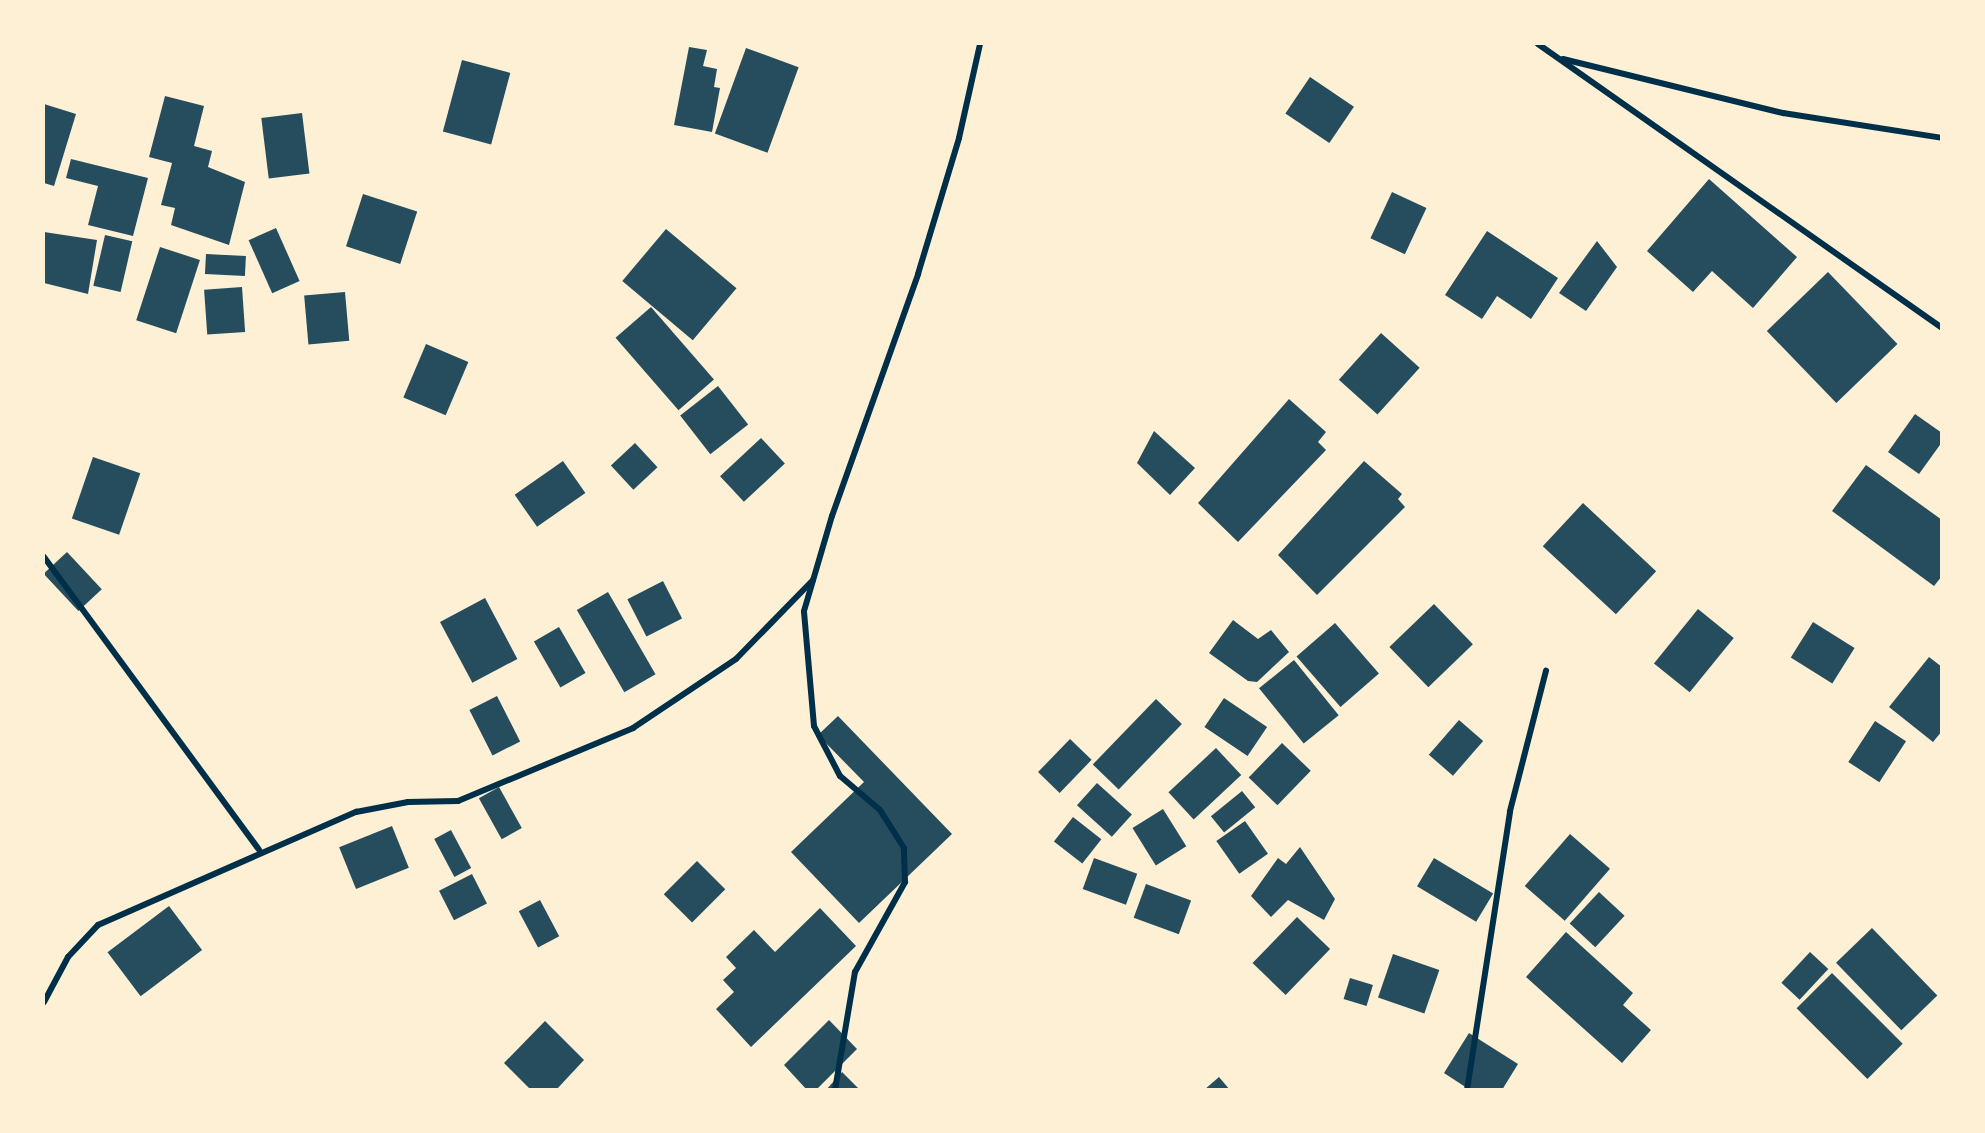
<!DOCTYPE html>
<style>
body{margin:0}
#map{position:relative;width:1985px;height:1133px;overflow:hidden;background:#fdf0d5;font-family:"Fira Sans",sans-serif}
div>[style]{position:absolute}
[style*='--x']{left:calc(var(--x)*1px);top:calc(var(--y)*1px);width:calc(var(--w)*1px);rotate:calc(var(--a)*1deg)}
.building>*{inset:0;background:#264d5e;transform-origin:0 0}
.minor>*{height:6px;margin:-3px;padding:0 3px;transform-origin:3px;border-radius:3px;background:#003049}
span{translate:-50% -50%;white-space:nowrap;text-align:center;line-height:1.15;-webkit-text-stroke:6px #fdf0d5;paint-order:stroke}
.frame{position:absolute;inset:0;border:45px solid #fdf0d5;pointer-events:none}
</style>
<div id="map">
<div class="building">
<div style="clip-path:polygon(689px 47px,707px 50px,703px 66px,717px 69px,714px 87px,720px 88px,712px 132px,674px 125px)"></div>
<div style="left:746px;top:48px;width:56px;height:91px;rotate:20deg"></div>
<div style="left:462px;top:60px;width:50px;height:74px;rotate:15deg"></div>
<div style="left:1310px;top:77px;width:53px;height:44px;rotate:34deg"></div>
<div style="clip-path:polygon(165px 96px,204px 106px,194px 146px,212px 151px,208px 167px,245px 182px,229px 245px,171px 225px,175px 208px,161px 205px,172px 163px,149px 157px)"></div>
<div style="clip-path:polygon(44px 104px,76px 114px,54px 186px,44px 183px)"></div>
<div style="left:302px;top:113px;width:61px;height:41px;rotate:83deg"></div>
<div style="clip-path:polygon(71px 159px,148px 178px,133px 236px,88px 225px,98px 186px,66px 178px)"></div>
<div style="clip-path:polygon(1709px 179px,1797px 257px,1753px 308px,1712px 271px,1693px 292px,1647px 251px)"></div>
<div style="left:1392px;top:192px;width:38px;height:51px;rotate:25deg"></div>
<div style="left:363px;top:194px;width:57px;height:55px;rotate:18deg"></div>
<div style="left:276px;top:228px;width:58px;height:30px;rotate:66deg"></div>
<div style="left:666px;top:229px;width:92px;height:68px;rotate:40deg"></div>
<div style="clip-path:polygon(1487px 231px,1558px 278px,1531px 319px,1497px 296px,1482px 319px,1445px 295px)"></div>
<div style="clip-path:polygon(44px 232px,97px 240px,88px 294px,44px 283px)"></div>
<div style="left:105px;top:235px;width:28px;height:52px;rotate:13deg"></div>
<div style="clip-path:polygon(1597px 241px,1617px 267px,1586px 311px,1559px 293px)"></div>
<div style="left:160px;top:247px;width:42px;height:77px;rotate:18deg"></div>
<div style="left:206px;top:254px;width:40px;height:20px;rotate:3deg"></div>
<div style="left:1828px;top:272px;width:100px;height:85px;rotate:46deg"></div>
<div style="left:242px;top:287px;width:45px;height:38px;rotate:86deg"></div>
<div style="left:345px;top:292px;width:49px;height:41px;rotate:85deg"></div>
<div style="left:651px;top:307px;width:96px;height:47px;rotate:49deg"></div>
<div style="left:1381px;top:333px;width:52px;height:63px;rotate:42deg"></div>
<div style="left:426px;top:344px;width:46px;height:58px;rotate:23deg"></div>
<div style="left:718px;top:386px;width:49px;height:48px;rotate:52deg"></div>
<div style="clip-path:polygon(1289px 399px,1326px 432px,1318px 442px,1326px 450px,1238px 542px,1198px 503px)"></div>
<div style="clip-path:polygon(1915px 414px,1942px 433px,1942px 442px,1919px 474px,1888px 452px)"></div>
<div style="clip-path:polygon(1154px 431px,1195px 468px,1170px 495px,1137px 463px)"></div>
<div style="left:761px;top:438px;width:35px;height:56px;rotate:47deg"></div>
<div style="left:635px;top:443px;width:33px;height:33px;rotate:47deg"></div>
<div style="left:93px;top:457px;width:50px;height:65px;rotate:19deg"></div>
<div style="left:563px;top:461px;width:39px;height:59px;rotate:55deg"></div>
<div style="clip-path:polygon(1364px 461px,1402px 494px,1398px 499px,1405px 507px,1317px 595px,1278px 555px)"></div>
<div style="clip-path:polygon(1866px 465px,1942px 520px,1942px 576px,1934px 586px,1832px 511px)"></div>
<div style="left:1583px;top:503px;width:100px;height:59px;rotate:43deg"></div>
<div style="left:67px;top:552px;width:51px;height:32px;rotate:47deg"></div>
<div style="left:663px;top:581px;width:42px;height:40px;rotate:63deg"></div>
<div style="left:608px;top:592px;width:95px;height:36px;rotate:60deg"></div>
<div style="left:485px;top:598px;width:69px;height:51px;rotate:62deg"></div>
<div style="left:1434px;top:604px;width:56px;height:62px;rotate:46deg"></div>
<div style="left:1698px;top:609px;width:46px;height:70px;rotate:39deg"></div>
<div style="clip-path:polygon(1233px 620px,1258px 639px,1271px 630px,1289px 652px,1257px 682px,1248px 681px,1209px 653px)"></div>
<div style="left:1813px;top:622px;width:49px;height:42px;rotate:32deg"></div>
<div style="left:1335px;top:623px;width:67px;height:51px;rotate:49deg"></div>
<div style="left:559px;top:627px;width:53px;height:29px;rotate:60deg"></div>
<div style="clip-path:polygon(1929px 657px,1942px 667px,1942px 731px,1933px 742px,1889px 707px)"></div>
<div style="left:1294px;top:660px;width:71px;height:45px;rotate:51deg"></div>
<div style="left:497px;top:696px;width:51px;height:31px;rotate:63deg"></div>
<div style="left:1224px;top:698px;width:52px;height:35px;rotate:34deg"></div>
<div style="left:1156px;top:699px;width:36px;height:91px;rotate:44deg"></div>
<div style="clip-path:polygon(838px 716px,952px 834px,859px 923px,791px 852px,864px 782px,818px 735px)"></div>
<div style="left:1459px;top:720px;width:32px;height:46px;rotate:41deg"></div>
<div style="left:1875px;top:721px;width:37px;height:49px;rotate:33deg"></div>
<div style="left:1070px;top:739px;width:30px;height:46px;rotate:44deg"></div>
<div style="left:1282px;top:743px;width:40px;height:48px;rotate:44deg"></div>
<div style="left:1216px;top:748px;width:37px;height:65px;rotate:47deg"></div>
<div style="left:1097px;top:783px;width:47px;height:30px;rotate:42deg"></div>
<div style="left:499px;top:787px;width:47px;height:23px;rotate:61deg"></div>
<div style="left:1242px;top:791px;width:21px;height:40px;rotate:51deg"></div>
<div style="left:1163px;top:809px;width:44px;height:36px;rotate:58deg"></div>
<div style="left:1073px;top:817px;width:36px;height:31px;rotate:38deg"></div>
<div style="left:1245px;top:821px;width:40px;height:35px;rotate:55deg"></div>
<div style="left:392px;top:826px;width:45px;height:57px;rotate:68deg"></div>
<div style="left:451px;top:830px;width:43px;height:19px;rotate:62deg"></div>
<div style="left:1570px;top:834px;width:53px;height:69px;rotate:41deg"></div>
<div style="clip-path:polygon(1300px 847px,1335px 899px,1324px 920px,1288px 900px,1271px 917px,1251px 896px,1278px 858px,1286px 864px)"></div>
<div style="left:1094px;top:858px;width:46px;height:33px;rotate:20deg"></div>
<div style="left:1434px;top:858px;width:69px;height:33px;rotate:31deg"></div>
<div style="left:697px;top:861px;width:40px;height:47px;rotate:45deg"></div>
<div style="left:472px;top:874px;width:33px;height:37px;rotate:63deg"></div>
<div style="left:1146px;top:884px;width:48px;height:36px;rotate:20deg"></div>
<div style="left:1599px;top:892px;width:35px;height:43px;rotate:43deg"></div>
<div style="left:540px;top:900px;width:41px;height:24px;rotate:62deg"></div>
<div style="left:169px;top:906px;width:55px;height:77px;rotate:53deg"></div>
<div style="clip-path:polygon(820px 908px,856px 946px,751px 1047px,716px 1009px,734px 992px,723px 980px,736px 968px,726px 957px,754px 930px,775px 952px)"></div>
<div style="left:1297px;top:917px;width:46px;height:64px;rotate:44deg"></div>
<div style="left:1872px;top:928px;width:94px;height:50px;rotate:46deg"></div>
<div style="clip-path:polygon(1566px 932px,1633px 993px,1623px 1005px,1651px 1030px,1622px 1063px,1526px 977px)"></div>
<div style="left:1810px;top:952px;width:25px;height:42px;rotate:43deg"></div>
<div style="left:1393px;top:954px;width:49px;height:46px;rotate:19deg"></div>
<div style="left:1832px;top:973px;width:100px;height:50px;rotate:45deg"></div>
<div style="left:1350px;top:978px;width:24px;height:22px;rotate:17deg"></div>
<div style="clip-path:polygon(829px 1020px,857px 1049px,816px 1090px,807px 1090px,784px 1065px)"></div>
<div style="clip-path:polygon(545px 1021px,584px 1060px,556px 1090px,531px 1090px,504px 1063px)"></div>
<div style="clip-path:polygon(1469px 1033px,1518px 1064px,1502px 1090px,1470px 1090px,1444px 1073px)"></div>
<div style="clip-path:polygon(842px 1072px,860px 1090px,826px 1090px)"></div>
<div style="clip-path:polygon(1219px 1077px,1230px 1090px,1204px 1090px)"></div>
</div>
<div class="minor">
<div style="--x:1538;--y:44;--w:494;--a:35.1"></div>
<div style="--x:1563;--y:59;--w:227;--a:13.8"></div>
<div style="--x:1783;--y:113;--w:161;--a:8.9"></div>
<div style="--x:44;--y:557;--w:363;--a:53.7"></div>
<div style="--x:44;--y:1002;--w:51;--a:-61.9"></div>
<div style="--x:68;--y:957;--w:44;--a:-46.8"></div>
<div style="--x:98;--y:925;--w:282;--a:-23.7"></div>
<div style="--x:356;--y:812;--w:53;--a:-10.9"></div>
<div style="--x:408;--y:802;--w:50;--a:-1.1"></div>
<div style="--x:458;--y:801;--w:190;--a:-22.6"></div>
<div style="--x:633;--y:728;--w:124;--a:-33.8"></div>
<div style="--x:736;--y:659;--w:110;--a:-45.7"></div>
<div style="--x:835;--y:1090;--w:120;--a:-80.4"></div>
<div style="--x:855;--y:972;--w:103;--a:-60.9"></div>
<div style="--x:905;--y:882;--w:34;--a:-92"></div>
<div style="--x:904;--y:848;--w:45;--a:-122.3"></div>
<div style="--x:880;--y:810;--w:52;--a:-139.6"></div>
<div style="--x:840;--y:776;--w:56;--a:-117.5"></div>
<div style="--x:814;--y:726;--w:115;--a:-95"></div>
<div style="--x:804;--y:611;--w:99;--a:-73.6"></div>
<div style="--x:832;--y:516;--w:257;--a:-70.4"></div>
<div style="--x:918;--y:274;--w:142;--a:-73.2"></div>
<div style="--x:959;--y:138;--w:96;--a:-77.4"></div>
<div style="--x:1467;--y:1090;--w:282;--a:-81.2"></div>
<div style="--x:1510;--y:811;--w:145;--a:-75.6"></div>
</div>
<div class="frame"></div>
</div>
